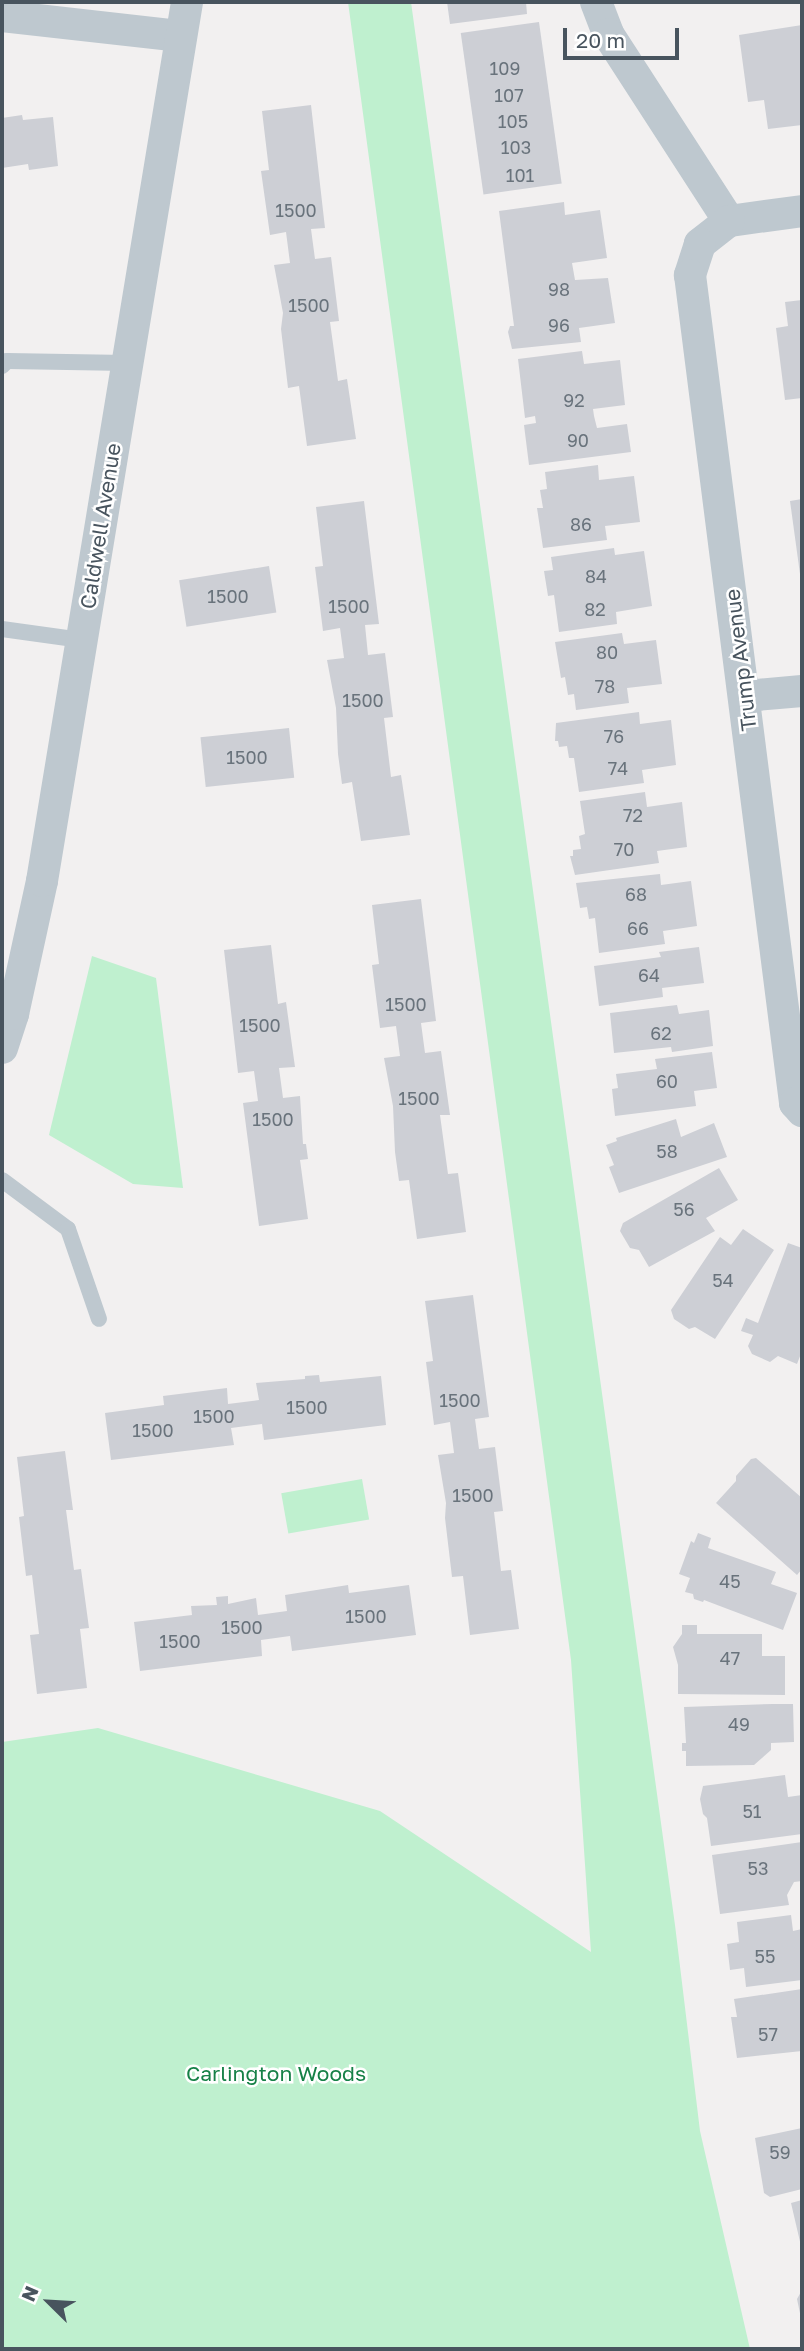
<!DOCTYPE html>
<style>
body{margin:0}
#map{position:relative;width:804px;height:2351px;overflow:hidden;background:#f2f0f0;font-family:"Golos Text",sans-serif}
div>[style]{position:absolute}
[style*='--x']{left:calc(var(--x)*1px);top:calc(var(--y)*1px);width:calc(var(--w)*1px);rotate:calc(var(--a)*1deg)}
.green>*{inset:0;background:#bff0cf;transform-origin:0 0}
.building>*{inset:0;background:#cdcfd5;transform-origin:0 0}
.service>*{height:16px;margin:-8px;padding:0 8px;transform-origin:8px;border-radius:8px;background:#bec8cf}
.minor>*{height:32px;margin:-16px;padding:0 16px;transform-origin:16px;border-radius:16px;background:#bec8cf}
span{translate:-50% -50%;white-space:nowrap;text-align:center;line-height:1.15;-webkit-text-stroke:5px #fff;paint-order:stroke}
.number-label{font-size:18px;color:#69737c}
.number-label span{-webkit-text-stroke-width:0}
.street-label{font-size:21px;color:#48545e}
.park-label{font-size:21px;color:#168147}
.frame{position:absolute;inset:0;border:4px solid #48545e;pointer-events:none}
.north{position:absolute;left:14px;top:2267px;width:70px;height:70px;-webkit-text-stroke:5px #fff;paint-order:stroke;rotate:294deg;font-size:19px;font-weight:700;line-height:28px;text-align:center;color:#48545e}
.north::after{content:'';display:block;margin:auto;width:24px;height:32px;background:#48545e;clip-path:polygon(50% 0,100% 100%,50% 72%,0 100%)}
.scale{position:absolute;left:563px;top:28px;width:116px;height:32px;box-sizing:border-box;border:4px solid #48545e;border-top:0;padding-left:9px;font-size:21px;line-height:24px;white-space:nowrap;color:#48545e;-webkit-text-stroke:5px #fff;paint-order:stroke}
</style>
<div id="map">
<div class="green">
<div style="clip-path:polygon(348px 2px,411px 2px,675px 1925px,700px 2131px,750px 2349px,2px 2349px,2px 1742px,98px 1728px,380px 1811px,591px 1952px,571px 1660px)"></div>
<div style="clip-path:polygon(92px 956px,156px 978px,183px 1188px,133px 1184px,49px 1135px)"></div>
<div style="left:362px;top:1479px;width:41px;height:82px;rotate:80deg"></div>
</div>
<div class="building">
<div style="clip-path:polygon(447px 2px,526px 2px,527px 14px,450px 24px)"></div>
<div style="left:539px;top:22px;width:163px;height:79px;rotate:82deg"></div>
<div style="clip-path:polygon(802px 25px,802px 125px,768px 129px,764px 100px,748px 102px,739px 35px)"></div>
<div style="clip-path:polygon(311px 105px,325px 228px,311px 229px,315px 259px,331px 257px,339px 321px,330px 322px,334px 351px,338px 381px,347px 379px,356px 439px,307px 446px,299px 386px,288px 388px,281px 329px,283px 313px,274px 265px,290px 263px,286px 232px,270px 235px,261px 171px,269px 170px,262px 111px)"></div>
<div style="clip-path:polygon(22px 115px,23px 120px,53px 117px,58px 166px,29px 170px,28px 164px,2px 168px,2px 118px)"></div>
<div style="clip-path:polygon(564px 202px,565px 215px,600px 210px,607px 258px,572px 263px,575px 280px,608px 278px,615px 323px,579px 328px,581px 342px,512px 349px,508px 332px,510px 326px,514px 326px,499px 211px)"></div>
<div style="clip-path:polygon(802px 300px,802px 398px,785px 400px,776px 328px,788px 326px,785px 302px)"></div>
<div style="clip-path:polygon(582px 351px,584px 364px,620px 360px,625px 405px,593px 409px,594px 416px,597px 428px,627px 424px,631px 452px,529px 465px,524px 425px,536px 423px,535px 416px,525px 418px,518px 359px)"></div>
<div style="clip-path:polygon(598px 465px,599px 480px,634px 476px,640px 522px,605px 526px,607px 540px,543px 548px,537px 508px,543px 508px,540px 490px,547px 489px,545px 472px)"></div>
<div style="clip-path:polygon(802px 499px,802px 574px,800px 574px,790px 501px)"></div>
<div style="clip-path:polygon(364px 501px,379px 624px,365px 625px,368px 655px,385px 653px,393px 717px,384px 718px,391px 777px,401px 775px,410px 835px,361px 841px,352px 782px,342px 784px,338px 754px,336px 708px,327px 660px,344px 658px,340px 628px,323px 631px,315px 567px,323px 566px,316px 507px)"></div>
<div style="clip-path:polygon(614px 548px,615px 555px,644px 551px,652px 606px,616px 612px,617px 624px,559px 632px,554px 595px,548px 596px,544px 571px,553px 570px,551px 557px)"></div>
<div style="left:269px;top:566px;width:47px;height:91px;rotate:81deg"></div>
<div style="clip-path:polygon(622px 633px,624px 644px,656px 640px,662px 684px,627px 688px,629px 703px,576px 710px,574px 694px,568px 695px,565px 677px,561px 678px,555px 642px)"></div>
<div style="clip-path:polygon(639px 712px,640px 724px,671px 720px,676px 765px,642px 770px,644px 783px,579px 792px,574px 758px,569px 758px,567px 746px,559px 747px,558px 741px,555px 741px,556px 723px)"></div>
<div style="left:289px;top:728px;width:50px;height:89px;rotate:84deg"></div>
<div style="clip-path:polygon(645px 792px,647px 807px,682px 802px,687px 847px,657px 851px,659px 863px,575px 875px,570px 856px,573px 856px,573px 850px,581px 849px,579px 836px,585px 834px,580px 801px)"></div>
<div style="clip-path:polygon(660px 874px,661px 885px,691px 881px,697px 926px,663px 931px,665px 944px,599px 953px,595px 918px,589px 919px,587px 907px,580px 908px,576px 883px)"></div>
<div style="clip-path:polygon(421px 899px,436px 1021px,421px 1023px,425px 1053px,441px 1051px,450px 1115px,440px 1115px,448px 1174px,458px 1173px,466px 1232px,417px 1239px,409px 1180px,399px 1181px,395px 1152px,393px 1106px,384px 1058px,400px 1056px,396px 1026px,380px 1028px,372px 965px,379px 964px,372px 905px)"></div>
<div style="clip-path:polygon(271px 945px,278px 1004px,286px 1002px,295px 1067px,279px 1068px,283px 1098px,300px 1096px,303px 1144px,306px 1144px,308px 1159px,300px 1160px,308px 1219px,259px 1226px,243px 1103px,258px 1101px,254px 1071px,238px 1073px,224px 950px)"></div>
<div style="clip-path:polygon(699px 947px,704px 983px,662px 988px,663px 997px,599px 1006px,594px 966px,661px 957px,659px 952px)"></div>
<div style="clip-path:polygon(677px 1005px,679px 1014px,709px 1010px,713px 1046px,672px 1052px,671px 1047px,614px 1053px,610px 1013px)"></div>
<div style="clip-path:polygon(712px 1052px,717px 1088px,694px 1091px,696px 1106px,615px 1116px,612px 1089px,618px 1088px,616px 1074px,657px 1069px,655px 1059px)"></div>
<div style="clip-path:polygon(676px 1119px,681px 1137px,714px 1123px,727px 1157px,619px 1193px,609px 1167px,614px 1165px,606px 1145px,617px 1141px,616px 1138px)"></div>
<div style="clip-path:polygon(719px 1168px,738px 1200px,706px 1218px,715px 1231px,649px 1267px,639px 1250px,630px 1248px,620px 1231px,623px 1223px)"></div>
<div style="clip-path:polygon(743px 1229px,774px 1250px,715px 1339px,695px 1327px,689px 1329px,674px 1319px,671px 1310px,720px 1237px,731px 1245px)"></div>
<div style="clip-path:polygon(788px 1243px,802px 1248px,802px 1351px,797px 1364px,778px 1356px,770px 1362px,752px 1354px,748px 1346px,753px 1335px,741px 1331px,746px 1318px,758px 1323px)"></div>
<div style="clip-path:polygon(473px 1295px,489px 1417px,475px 1419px,479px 1449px,495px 1447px,503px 1511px,494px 1512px,501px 1571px,511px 1570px,519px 1629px,470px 1635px,463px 1576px,452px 1577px,445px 1518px,446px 1503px,438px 1455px,454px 1453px,450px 1422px,434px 1425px,426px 1362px,433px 1361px,425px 1301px)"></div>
<div style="clip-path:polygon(319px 1375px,320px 1382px,381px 1376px,386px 1425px,264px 1440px,262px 1424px,231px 1428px,234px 1445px,111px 1460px,105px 1413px,164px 1405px,163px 1396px,227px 1388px,228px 1404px,259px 1400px,256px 1383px,305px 1379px,305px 1376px)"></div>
<div style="clip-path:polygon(65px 1451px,73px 1510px,66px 1510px,74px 1570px,81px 1569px,89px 1628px,80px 1629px,87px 1688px,37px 1694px,30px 1635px,39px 1634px,32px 1575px,26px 1576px,19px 1517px,24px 1516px,17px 1457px)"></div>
<div style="clip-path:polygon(756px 1458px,802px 1498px,802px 1569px,797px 1575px,716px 1503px,736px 1481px,736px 1476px,751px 1459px)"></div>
<div style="clip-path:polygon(698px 1533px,711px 1538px,708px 1548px,776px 1572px,771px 1584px,797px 1593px,783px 1630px,704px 1600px,703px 1602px,694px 1599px,693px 1594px,685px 1592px,690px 1578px,679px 1574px,691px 1541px,694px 1543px)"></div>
<div style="clip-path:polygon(348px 1585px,349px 1593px,409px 1585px,416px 1635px,292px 1651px,290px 1636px,261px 1640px,262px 1656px,140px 1671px,134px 1622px,192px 1615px,191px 1606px,217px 1605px,216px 1597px,228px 1596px,228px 1604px,256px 1598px,258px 1615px,287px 1611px,285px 1595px)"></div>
<div style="clip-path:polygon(682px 1625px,697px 1625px,697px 1634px,762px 1634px,762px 1656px,785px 1656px,785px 1695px,678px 1694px,678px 1665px,673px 1647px,682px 1634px)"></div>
<div style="clip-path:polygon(773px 1704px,793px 1704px,794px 1742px,771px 1743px,771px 1750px,754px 1765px,686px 1766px,686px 1751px,682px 1751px,682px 1743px,686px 1743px,684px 1707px)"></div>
<div style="clip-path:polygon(785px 1775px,788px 1797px,802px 1795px,802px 1834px,711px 1846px,707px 1818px,703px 1814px,700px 1799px,703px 1786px)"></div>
<div style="clip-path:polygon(802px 1842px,802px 1881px,794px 1882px,787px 1895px,789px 1905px,720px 1914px,712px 1855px)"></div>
<div style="clip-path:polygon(791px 1915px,793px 1931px,802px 1929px,802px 1980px,746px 1987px,744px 1968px,730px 1970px,727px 1944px,739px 1942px,737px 1922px)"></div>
<div style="clip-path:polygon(802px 1989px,802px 2051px,737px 2058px,731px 2017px,737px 2017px,734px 1999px)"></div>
<div style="clip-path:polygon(802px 2128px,802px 2189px,770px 2197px,764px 2193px,755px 2138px)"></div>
<div style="clip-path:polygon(802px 2200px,802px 2246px,801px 2246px,791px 2203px)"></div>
<div style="clip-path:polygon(802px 2290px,802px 2318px,801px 2318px,797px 2299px)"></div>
</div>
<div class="service">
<div style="--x:2;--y:366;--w:7;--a:-45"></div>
<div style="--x:7;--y:361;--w:120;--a:1"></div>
<div style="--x:2;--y:629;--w:80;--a:7.9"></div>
<div style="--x:2;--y:1180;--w:82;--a:36.6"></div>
<div style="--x:68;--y:1229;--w:95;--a:71"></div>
</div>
<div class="minor">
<div style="--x:596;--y:2;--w:34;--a:69"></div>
<div style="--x:608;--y:34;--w:223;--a:57.1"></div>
<div style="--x:2;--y:16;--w:180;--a:6.4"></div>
<div style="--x:802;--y:211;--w:74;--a:172.2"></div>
<div style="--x:729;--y:221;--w:37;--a:142"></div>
<div style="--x:700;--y:244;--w:33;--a:108"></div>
<div style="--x:690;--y:275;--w:835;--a:82.77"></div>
<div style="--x:795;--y:1103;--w:11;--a:49"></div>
<div style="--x:745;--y:696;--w:57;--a:-5"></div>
<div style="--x:2;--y:1048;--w:36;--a:-72"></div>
<div style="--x:13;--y:1014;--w:136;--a:-77.7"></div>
<div style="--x:42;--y:881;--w:891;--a:-80.63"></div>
</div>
<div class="number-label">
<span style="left:505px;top:68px">109</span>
<span style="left:509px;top:95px">107</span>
<span style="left:513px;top:121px">105</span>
<span style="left:516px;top:147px">103</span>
<span style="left:520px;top:175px">101</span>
<span style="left:296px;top:210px">1500</span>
<span style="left:559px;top:289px">98</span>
<span style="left:309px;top:305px">1500</span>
<span style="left:559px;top:325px">96</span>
<span style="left:574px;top:400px">92</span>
<span style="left:578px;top:440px">90</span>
<span style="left:581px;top:524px">86</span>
<span style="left:596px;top:576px">84</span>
<span style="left:228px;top:596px">1500</span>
<span style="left:349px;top:606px">1500</span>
<span style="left:595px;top:609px">82</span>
<span style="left:607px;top:652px">80</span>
<span style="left:605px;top:686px">78</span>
<span style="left:363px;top:700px">1500</span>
<span style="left:614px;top:736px">76</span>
<span style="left:247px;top:757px">1500</span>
<span style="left:618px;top:768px">74</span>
<span style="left:633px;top:815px">72</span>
<span style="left:624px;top:849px">70</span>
<span style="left:636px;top:894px">68</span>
<span style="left:638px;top:928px">66</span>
<span style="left:649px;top:975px">64</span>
<span style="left:406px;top:1004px">1500</span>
<span style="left:260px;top:1025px">1500</span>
<span style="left:661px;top:1033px">62</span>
<span style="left:667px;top:1081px">60</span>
<span style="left:419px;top:1098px">1500</span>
<span style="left:273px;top:1119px">1500</span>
<span style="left:667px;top:1151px">58</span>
<span style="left:684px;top:1209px">56</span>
<span style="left:723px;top:1280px">54</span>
<span style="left:460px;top:1400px">1500</span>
<span style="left:307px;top:1407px">1500</span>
<span style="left:214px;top:1416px">1500</span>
<span style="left:153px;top:1430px">1500</span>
<span style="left:473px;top:1495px">1500</span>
<span style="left:730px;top:1581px">45</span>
<span style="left:366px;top:1616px">1500</span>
<span style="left:242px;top:1627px">1500</span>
<span style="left:180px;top:1641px">1500</span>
<span style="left:730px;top:1658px">47</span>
<span style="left:739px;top:1724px">49</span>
<span style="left:752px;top:1811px">51</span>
<span style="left:758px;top:1868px">53</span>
<span style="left:765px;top:1956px">55</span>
<span style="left:768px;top:2034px">57</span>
<span style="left:780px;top:2152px">59</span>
</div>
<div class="street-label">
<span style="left:100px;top:526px;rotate:-81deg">Caldwell Avenue</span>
<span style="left:740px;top:660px;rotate:-97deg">Trump Avenue</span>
</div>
<div class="park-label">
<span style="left:276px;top:2073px">Carlington Woods</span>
</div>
<div class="frame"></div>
<div class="north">N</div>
<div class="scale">20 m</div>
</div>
